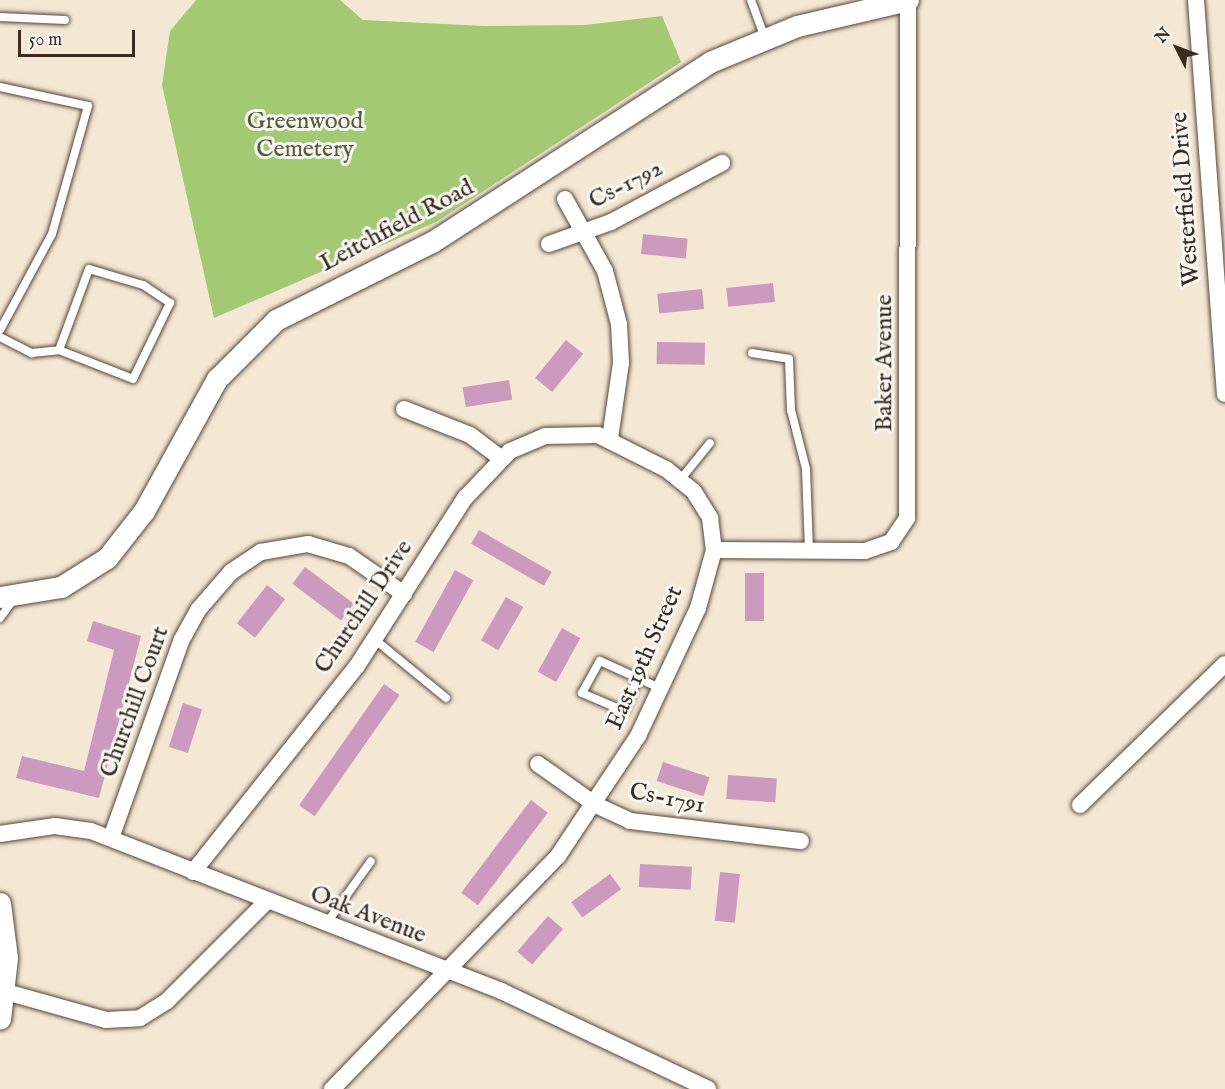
<!DOCTYPE html>
<style>
body{margin:0}
#map{position:relative;width:1225px;height:1089px;overflow:hidden;background:#f4e7d4;font-family:"IM FELL English",serif}
div>[style]{position:absolute}
[style*='--x']{left:calc(var(--x)*1px);top:calc(var(--y)*1px);width:calc(var(--w)*1px);rotate:calc(var(--a)*1deg)}
.green>*{inset:0;background:#a4c973}
.building>*{inset:0;background:#cc9abe;transform-origin:0 0}
.roads{filter:drop-shadow(0 0 2px #574639) drop-shadow(0 0 2px #574639)}
.service>*{height:8px;margin:-4px;padding:0 4px;transform-origin:4px;border-radius:4px;background:#fff}
.minor>*{height:16px;margin:-8px;padding:0 8px;transform-origin:8px;border-radius:8px;background:#fff}
.tertiary>*{height:21px;margin:-10.5px;padding:0 10.5px;transform-origin:10.5px;border-radius:10.5px;background:#fff}
span{translate:-50% -50%;white-space:nowrap;text-align:center;line-height:1.15;-webkit-text-stroke:6px #f6f6f2;paint-order:stroke}
.park-label{font-size:24px;color:#5a5a38}
.street-label{font-size:24px;color:#3b2a1e}
.north{position:absolute;left:1147px;top:18px;width:60px;height:60px;-webkit-text-stroke:4px #f6f6f2;paint-order:stroke;rotate:312deg;font-size:16px;font-weight:700;line-height:24px;text-align:center;color:#3b2a1e}
.north::after{content:'';display:block;margin:auto;width:21px;height:27px;background:#3b2a1e;clip-path:polygon(50% 0,100% 100%,50% 72%,0 100%)}
.scale{position:absolute;left:18px;top:30px;width:117px;height:27px;box-sizing:border-box;border:3px solid #3b2a1e;border-top:0;padding-left:8px;font-size:18px;line-height:21px;white-space:nowrap;color:#3b2a1e;-webkit-text-stroke:4px #f6f6f2;paint-order:stroke}
</style>
<div id="map">
<div class="green">
<div style="clip-path:polygon(196px 0,340px 0,363px 20px,485px 26px,585px 25px,662px 16px,681px 62px,436px 222px,214px 318px,162px 85px,170px 31px)"></div>
</div>
<div class="building">
<div style="left:643px;top:234px;width:45px;height:20px;rotate:6deg"></div>
<div style="left:773px;top:283px;width:19px;height:47px;rotate:84deg"></div>
<div style="left:702px;top:289px;width:20px;height:45px;rotate:84deg"></div>
<div style="left:566px;top:340px;width:22px;height:49px;rotate:39deg"></div>
<div style="left:657px;top:342px;width:48px;height:22px;rotate:1deg"></div>
<div style="left:509px;top:380px;width:20px;height:47px;rotate:81deg"></div>
<div style="left:479px;top:530px;width:84px;height:16px;rotate:30deg"></div>
<div style="left:305px;top:567px;width:61px;height:21px;rotate:37deg"></div>
<div style="left:455px;top:570px;width:21px;height:82px;rotate:29deg"></div>
<div style="left:764px;top:573px;width:48px;height:19px;rotate:90deg"></div>
<div style="left:267px;top:585px;width:23px;height:49px;rotate:38deg"></div>
<div style="left:506px;top:597px;width:20px;height:50px;rotate:30deg"></div>
<div style="clip-path:polygon(93px 621px,141px 636px,99px 798px,16px 778px,22px 756px,84px 771px,114px 650px,87px 641px)"></div>
<div style="left:562px;top:628px;width:21px;height:50px;rotate:29deg"></div>
<div style="left:384px;top:684px;width:19px;height:148px;rotate:35deg"></div>
<div style="left:183px;top:703px;width:20px;height:46px;rotate:18deg"></div>
<div style="left:663px;top:762px;width:49px;height:20px;rotate:18deg"></div>
<div style="left:728px;top:775px;width:49px;height:24px;rotate:4deg"></div>
<div style="left:531px;top:800px;width:21px;height:116px;rotate:37deg"></div>
<div style="left:640px;top:864px;width:52px;height:23px;rotate:3deg"></div>
<div style="left:720px;top:872px;width:20px;height:49px;rotate:6deg"></div>
<div style="left:610px;top:874px;width:19px;height:48px;rotate:54deg"></div>
<div style="left:548px;top:916px;width:20px;height:47px;rotate:41deg"></div>
</div>
<div class="roads">
<div class="service">
<div style="--x:751;--y:0;--w:40;--a:69.8"></div>
<div style="--x:0;--y:17;--w:65;--a:2.6"></div>
<div style="--x:0;--y:87;--w:90;--a:12.2"></div>
<div style="--x:88;--y:106;--w:133;--a:105.7"></div>
<div style="--x:52;--y:234;--w:109;--a:118.4"></div>
<div style="--x:0;--y:337;--w:36;--a:27"></div>
<div style="--x:32;--y:353;--w:27;--a:-6"></div>
<div style="--x:59;--y:350;--w:79;--a:21.4"></div>
<div style="--x:133;--y:379;--w:85;--a:-64"></div>
<div style="--x:170;--y:303;--w:32;--a:-146"></div>
<div style="--x:143;--y:285;--w:56;--a:-163.5"></div>
<div style="--x:89;--y:269;--w:86;--a:110.3"></div>
<div style="--x:752;--y:353;--w:37;--a:9"></div>
<div style="--x:789;--y:359;--w:51;--a:87.8"></div>
<div style="--x:791;--y:410;--w:61;--a:75.7"></div>
<div style="--x:806;--y:469;--w:81;--a:87.9"></div>
<div style="--x:681;--y:479;--w:46;--a:-51.1"></div>
<div style="--x:0;--y:618;--w:24;--a:-54"></div>
<div style="--x:374;--y:639;--w:93;--a:39.3"></div>
<div style="--x:638;--y:678;--w:36;--a:113"></div>
<div style="--x:624;--y:711;--w:46;--a:-156.8"></div>
<div style="--x:582;--y:693;--w:37;--a:-61"></div>
<div style="--x:600;--y:661;--w:68;--a:24.3"></div>
<div style="--x:326;--y:924;--w:77;--a:-54.5"></div>
</div>
<div class="minor">
<div style="--x:1196;--y:0;--w:395;--a:85.8"></div>
<div style="--x:565;--y:199;--w:82;--a:60.9"></div>
<div style="--x:605;--y:271;--w:55;--a:75.2"></div>
<div style="--x:619;--y:324;--w:39;--a:87"></div>
<div style="--x:621;--y:363;--w:76;--a:98.3"></div>
<div style="--x:549;--y:244;--w:66;--a:-19.5"></div>
<div style="--x:611;--y:222;--w:126;--a:-28"></div>
<div style="--x:404;--y:409;--w:71;--a:21.5"></div>
<div style="--x:470;--y:435;--w:39;--a:37"></div>
<div style="--x:714;--y:550;--w:151;--a:0.4"></div>
<div style="--x:865;--y:551;--w:28;--a:-19"></div>
<div style="--x:891;--y:542;--w:29;--a:-56"></div>
<div style="--x:907;--y:518;--w:518;--a:-89.89"></div>
<div style="--x:538;--y:764;--w:71;--a:35.3"></div>
<div style="--x:596;--y:805;--w:38;--a:25"></div>
<div style="--x:630;--y:821;--w:172;--a:6.7"></div>
<div style="--x:1080;--y:805;--w:202;--a:-44.2"></div>
<div style="--x:0;--y:834;--w:56;--a:-8.3"></div>
<div style="--x:55;--y:826;--w:36;--a:8"></div>
<div style="--x:91;--y:831;--w:440;--a:21.3"></div>
<div style="--x:501;--y:991;--w:229;--a:25.3"></div>
<div style="--x:111;--y:838;--w:209;--a:-70.4"></div>
<div style="--x:181;--y:641;--w:35;--a:-61"></div>
<div style="--x:198;--y:610;--w:50;--a:-49"></div>
<div style="--x:231;--y:572;--w:36;--a:-34"></div>
<div style="--x:261;--y:552;--w:48;--a:-9.7"></div>
<div style="--x:308;--y:544;--w:43;--a:16.3"></div>
<div style="--x:349;--y:556;--w:67;--a:34.6"></div>
<div style="--x:193;--y:872;--w:263;--a:-51.5"></div>
<div style="--x:357;--y:666;--w:200;--a:-57.3"></div>
<div style="--x:465;--y:498;--w:65;--a:-46.2"></div>
<div style="--x:510;--y:451;--w:38;--a:-23"></div>
<div style="--x:545;--y:436;--w:53;--a:-1.1"></div>
<div style="--x:598;--y:435;--w:76;--a:26.6"></div>
<div style="--x:666;--y:469;--w:36;--a:39"></div>
<div style="--x:694;--y:492;--w:31;--a:58"></div>
<div style="--x:710;--y:518;--w:32;--a:83"></div>
<div style="--x:714;--y:550;--w:60;--a:105.4"></div>
<div style="--x:698;--y:608;--w:141;--a:115.1"></div>
<div style="--x:638;--y:736;--w:144;--a:123.7"></div>
<div style="--x:558;--y:856;--w:325;--a:134.1"></div>
<div style="--x:6;--y:992;--w:104;--a:15.6"></div>
<div style="--x:106;--y:1020;--w:34;--a:-3"></div>
<div style="--x:140;--y:1018;--w:32;--a:-32"></div>
<div style="--x:167;--y:1001;--w:140;--a:-45"></div>
</div>
<div class="tertiary">
<div style="--x:0;--y:597;--w:62;--a:-9.3"></div>
<div style="--x:61;--y:587;--w:54;--a:-32.2"></div>
<div style="--x:107;--y:558;--w:60;--a:-51.8"></div>
<div style="--x:144;--y:511;--w:151;--a:-61.1"></div>
<div style="--x:217;--y:379;--w:83;--a:-45"></div>
<div style="--x:276;--y:320;--w:174;--a:-26.6"></div>
<div style="--x:432;--y:242;--w:331;--a:-32.9"></div>
<div style="--x:710;--y:62;--w:94;--a:-22.5"></div>
<div style="--x:797;--y:26;--w:114;--a:-13.2"></div>
<div style="--x:0;--y:903;--w:55;--a:82.7"></div>
<div style="--x:7;--y:958;--w:61;--a:96.5"></div>
</div>
</div>
<div class="park-label">
<span style="left:305px;top:136px">Greenwood<br>Cemetery</span>
</div>
<div class="street-label">
<span style="left:626px;top:185px;rotate:-27deg">Cs-1792</span>
<span style="left:1186px;top:199px;rotate:-94deg">Westerfield Drive</span>
<span style="left:397px;top:226px;rotate:-28deg">Leitchfield Road</span>
<span style="left:885px;top:363px;rotate:-90deg">Baker Avenue</span>
<span style="left:364px;top:607px;rotate:-56deg">Churchill Drive</span>
<span style="left:645px;top:658px;rotate:-66deg">East 19th Street</span>
<span style="left:135px;top:702px;rotate:-70deg">Churchill Court</span>
<span style="left:667px;top:799px;rotate:11deg">Cs-1791</span>
<span style="left:368px;top:915px;rotate:21deg">Oak Avenue</span>
</div>
<div class="north">N</div>
<div class="scale">50 m</div>
</div>
